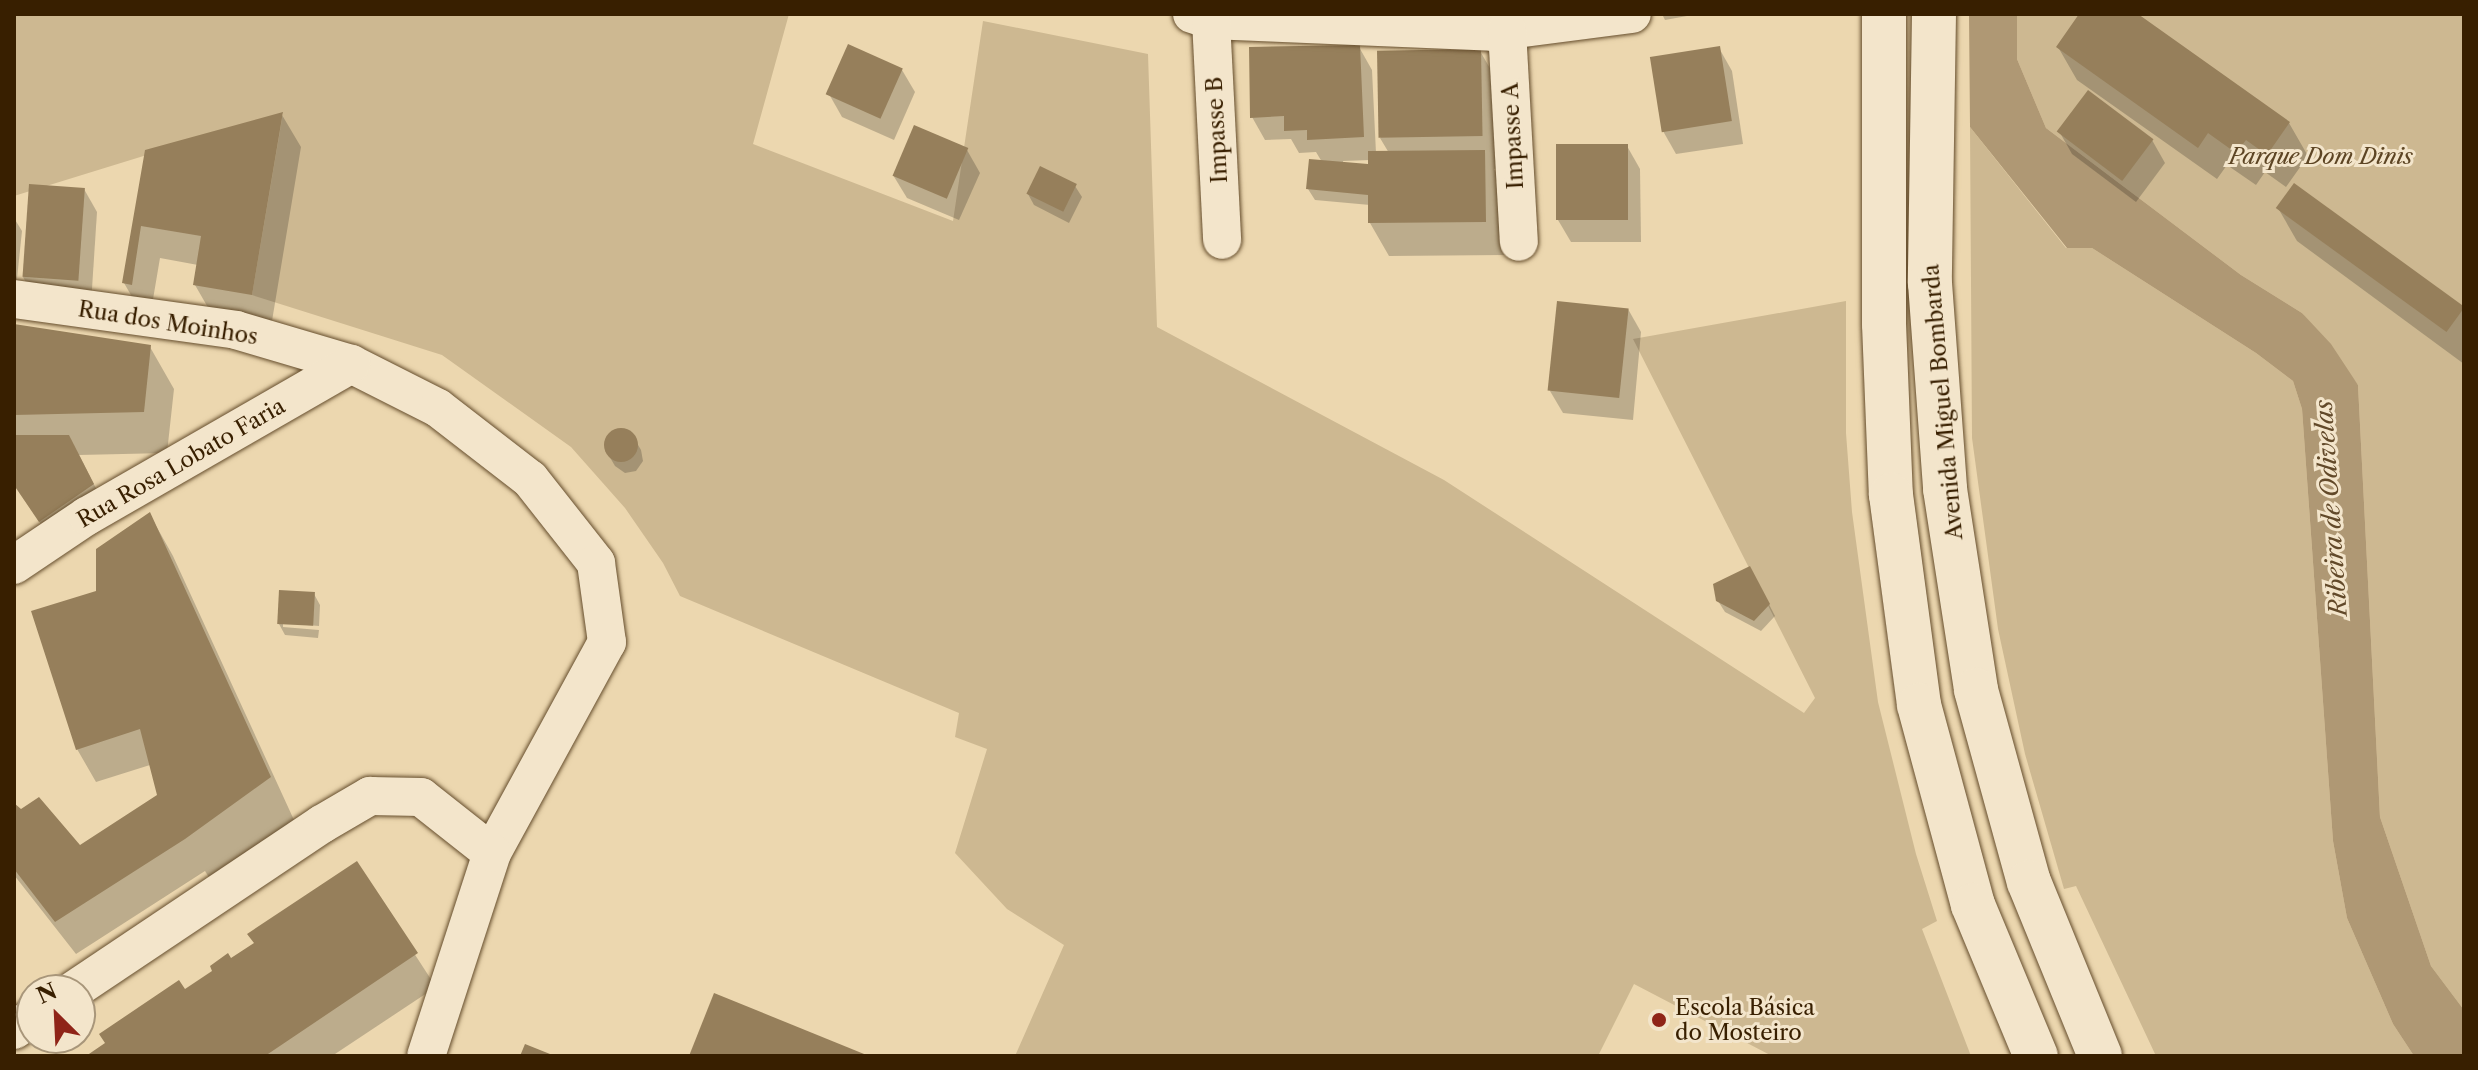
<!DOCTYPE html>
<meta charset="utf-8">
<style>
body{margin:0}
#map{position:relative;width:2478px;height:1070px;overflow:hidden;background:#ecd7af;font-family:"Libre Caslon Text",serif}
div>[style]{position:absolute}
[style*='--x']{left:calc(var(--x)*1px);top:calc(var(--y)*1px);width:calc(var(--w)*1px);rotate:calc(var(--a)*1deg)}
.green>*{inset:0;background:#cdb891}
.water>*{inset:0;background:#af9874}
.pier>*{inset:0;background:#ecd7af;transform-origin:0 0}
.shadow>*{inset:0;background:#0003}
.building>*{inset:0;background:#967f5b;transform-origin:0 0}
.round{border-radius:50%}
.roads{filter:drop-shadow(0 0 2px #654d2c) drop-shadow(0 0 2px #654d2c)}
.street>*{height:38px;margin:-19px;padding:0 19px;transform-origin:19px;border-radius:19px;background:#f3e5cb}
.secondary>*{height:44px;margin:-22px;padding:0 22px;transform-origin:22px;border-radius:22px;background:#f3e5cb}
.dots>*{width:22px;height:22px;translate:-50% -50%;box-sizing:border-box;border:4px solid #f3e5cb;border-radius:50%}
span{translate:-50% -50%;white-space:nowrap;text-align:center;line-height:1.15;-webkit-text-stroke:6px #f3e5cb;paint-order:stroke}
.street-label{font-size:22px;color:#381f00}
.park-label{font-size:22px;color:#5d4524;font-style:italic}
.poi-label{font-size:22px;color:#381f00}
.left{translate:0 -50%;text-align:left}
.water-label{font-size:24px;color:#624929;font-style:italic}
.frame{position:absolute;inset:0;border:16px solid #381f00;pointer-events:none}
.north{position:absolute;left:16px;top:974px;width:80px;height:80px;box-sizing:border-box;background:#f3e5cb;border:2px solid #a8967a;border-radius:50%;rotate:336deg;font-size:22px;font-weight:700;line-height:32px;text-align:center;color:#381f00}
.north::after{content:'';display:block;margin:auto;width:28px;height:36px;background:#8f2418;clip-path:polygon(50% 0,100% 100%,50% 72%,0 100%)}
</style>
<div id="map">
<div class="green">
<div style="clip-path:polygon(14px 14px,789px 14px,753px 144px,953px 221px,983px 21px,1148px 54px,1157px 327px,1444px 480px,1804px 713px,1815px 698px,1633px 339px,1846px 301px,1846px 433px,1852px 512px,1878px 702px,1916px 854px,1937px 921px,1922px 929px,1971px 1056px,1772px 1056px,1634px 984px,1598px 1056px,1015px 1056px,1064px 945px,1007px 909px,955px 853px,987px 749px,955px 737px,959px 713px,680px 596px,663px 563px,625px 508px,571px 447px,442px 355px,252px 295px,283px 113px,14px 196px)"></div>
<div style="clip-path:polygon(2017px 14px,2464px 14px,2464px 1010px,2431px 966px,2380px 817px,2358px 385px,2302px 313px,2241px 275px,2046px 128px,2017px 59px)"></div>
<div style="clip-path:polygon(1970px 127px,2066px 248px,2092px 248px,2256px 353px,2293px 381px,2302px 409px,2333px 841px,2347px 918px,2393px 1024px,2414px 1056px,2156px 1056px,2076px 886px,2064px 889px,2025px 754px,1998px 629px,1972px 438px)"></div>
</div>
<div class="water">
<div style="clip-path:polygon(1969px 14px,2017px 14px,2017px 59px,2046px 128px,2241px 275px,2302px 313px,2331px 344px,2358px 385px,2380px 817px,2431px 966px,2464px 1010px,2464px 1056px,2414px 1056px,2393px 1024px,2347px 918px,2333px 841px,2302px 409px,2293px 381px,2256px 353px,2092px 248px,2067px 248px,1970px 127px)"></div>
</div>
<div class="pier">
<div style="left:1965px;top:14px;width:4px;height:113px"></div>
</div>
<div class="shadow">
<div style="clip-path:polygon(1662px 14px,1698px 14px,1665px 20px)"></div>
<div style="clip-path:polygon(2081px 14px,2135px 14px,2289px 123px,2308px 156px,2286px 187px,2265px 172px,2256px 185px,2227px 165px,2217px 179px,2077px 80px,2058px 47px)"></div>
<div style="clip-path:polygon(evenodd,1359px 47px,1372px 70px,1376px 153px,1389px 153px,1380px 138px,1480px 51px,1499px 84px,1500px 168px,1494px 169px,1503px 185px,1504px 255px,1389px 256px,1370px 223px,1370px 205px,1315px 200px,1308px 189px,1322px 162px,1316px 152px,1299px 153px,1291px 139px,1265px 140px,1252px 117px,1359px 47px,1370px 160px,1370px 166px,1343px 164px,1343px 161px,1370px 160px)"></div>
<div style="clip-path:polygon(1719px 48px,1732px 71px,1743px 144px,1676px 154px,1663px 131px)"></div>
<div style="clip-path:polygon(902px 70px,915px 92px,894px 140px,842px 117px,829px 94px)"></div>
<div style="clip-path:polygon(282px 115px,301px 147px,271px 327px,214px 318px,195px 285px,198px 265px,160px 258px,150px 317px,143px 316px,124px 283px,147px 152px)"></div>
<div style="clip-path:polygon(2059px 131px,2152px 140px,2165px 163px,2136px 202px,2072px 154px)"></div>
<div style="clip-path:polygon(1627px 146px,1640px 169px,1641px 242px,1571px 242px,1558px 220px)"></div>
<div style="clip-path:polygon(967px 150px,980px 173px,959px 220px,907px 198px,893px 175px)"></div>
<div style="clip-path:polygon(1075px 186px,1082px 197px,1069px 223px,1034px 205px,1028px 194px)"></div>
<div style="clip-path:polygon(84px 189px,97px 212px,91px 304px,36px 300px,23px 277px)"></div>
<div style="clip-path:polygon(2278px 208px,2464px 310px,2464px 364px,2297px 241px)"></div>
<div style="clip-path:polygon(14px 218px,22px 231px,16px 288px,14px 288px)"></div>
<div style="clip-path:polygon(1628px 309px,1641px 332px,1633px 420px,1563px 413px,1550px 391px)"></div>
<div style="clip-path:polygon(14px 327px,150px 347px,174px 389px,167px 453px,79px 455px,106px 508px,54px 543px,14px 485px)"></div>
<div style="clip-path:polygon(624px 431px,634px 438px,641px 450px,643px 461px,636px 471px,625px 473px,615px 466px,608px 454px,606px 442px,613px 433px)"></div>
<div style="clip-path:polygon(150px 515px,173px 556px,294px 820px,210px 879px,205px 871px,76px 954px,14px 875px,14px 806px,80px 848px,159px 796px,150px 765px,96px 782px,77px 749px,98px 593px)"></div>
<div style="clip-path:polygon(1756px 579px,1775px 616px,1761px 631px,1725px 612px,1718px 601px)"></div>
<div style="clip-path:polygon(314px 594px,320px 605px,319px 626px,283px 623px,283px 627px,319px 630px,318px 638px,285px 635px,279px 624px)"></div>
<div style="clip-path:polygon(356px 864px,436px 987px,332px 1056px,89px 1056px,255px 944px)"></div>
</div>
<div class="building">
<div style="clip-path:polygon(2079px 14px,2138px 14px,2290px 122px,2267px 155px,2246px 140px,2236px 153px,2208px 133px,2198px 148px,2056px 47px)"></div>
<div style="left:848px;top:44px;width:60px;height:55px;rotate:24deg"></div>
<div style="clip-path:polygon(1360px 45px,1364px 137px,1307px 140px,1307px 130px,1284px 131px,1284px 116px,1250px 118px,1249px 47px)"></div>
<div style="left:1720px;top:46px;width:76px;height:71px;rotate:81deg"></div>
<div style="left:1481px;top:49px;width:87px;height:104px;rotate:89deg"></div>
<div style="left:2088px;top:90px;width:82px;height:52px;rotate:37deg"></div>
<div style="clip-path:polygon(283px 112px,252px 295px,193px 285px,201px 236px,141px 226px,132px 285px,122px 283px,145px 150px)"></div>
<div style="left:914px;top:125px;width:59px;height:55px;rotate:23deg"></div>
<div style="left:1556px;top:144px;width:72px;height:76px"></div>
<div style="clip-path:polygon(1485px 150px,1486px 222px,1368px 223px,1368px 195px,1306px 189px,1309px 159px,1368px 164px,1368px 151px)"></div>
<div style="left:1040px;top:166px;width:41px;height:31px;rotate:26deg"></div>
<div style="left:2294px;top:183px;width:211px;height:31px;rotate:36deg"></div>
<div style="left:29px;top:184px;width:56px;height:93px;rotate:4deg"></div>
<div style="left:1557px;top:301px;width:72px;height:90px;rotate:6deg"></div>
<div style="clip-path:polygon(14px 324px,151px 345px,144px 412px,14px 415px)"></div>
<div class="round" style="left:604px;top:428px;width:34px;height:34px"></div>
<div style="clip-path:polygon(14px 435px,69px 435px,94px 484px,39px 522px,14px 485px)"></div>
<div style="clip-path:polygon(150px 512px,271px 777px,185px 839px,55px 922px,14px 869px,14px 803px,21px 809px,39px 797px,80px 845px,157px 795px,140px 729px,76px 750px,31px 611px,96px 591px,96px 549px)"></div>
<div style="clip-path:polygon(1750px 566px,1770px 604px,1754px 621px,1716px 601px,1713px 584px)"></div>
<div style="left:279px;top:590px;width:36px;height:34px;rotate:3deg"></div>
<div style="clip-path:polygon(357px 861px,418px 953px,265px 1056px,86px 1056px,105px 1043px,99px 1034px,179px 980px,185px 989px,212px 971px,210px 966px,228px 953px,231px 958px,254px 943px,247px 934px)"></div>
<div style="clip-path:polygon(714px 993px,869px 1056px,689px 1056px)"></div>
<div style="clip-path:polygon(525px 1044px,555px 1056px,520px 1056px)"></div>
</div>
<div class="roads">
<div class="street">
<div style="--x:1192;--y:14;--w:20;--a:18"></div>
<div style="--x:1211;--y:20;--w:282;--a:2.4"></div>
<div style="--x:1493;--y:32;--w:140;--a:-7.4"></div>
<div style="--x:1211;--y:20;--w:220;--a:87.1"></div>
<div style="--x:1507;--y:30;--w:212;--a:86.8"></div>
<div style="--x:14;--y:299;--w:224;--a:7.9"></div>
<div style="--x:236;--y:330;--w:120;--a:16.5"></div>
<div style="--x:351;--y:364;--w:97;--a:26.8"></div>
<div style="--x:438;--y:408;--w:116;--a:37.7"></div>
<div style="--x:530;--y:479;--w:107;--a:51.8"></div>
<div style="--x:596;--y:563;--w:80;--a:82.1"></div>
<div style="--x:607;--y:642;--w:240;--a:118.6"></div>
<div style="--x:492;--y:853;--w:213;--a:108"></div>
<div style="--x:14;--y:565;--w:88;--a:-33.9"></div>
<div style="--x:87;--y:516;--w:305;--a:-29.9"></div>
<div style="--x:74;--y:990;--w:298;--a:-33.8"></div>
<div style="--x:322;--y:824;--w:56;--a:-30.3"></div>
<div style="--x:370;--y:796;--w:51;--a:1.1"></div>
<div style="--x:421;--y:797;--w:90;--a:38.3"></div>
<div style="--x:14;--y:1030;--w:22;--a:-34"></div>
</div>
<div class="secondary">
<div style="--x:1884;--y:14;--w:310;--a:90"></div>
<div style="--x:1884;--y:324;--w:171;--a:87.7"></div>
<div style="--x:1891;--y:495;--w:212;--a:82.4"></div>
<div style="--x:1919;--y:705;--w:207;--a:74.9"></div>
<div style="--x:1973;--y:905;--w:164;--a:67.4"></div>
<div style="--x:1934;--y:14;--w:269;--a:90.9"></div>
<div style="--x:1930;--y:283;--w:207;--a:85.8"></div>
<div style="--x:1945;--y:489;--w:203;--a:81.2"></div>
<div style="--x:1976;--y:690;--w:199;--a:74.6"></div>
<div style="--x:2029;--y:882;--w:188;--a:67.8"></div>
</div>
</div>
<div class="dots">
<div style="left:1659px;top:1020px;background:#8f2418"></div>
</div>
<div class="street-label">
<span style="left:1217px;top:130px;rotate:-93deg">Impasse B</span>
<span style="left:1513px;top:136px;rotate:-93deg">Impasse A</span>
<span style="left:168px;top:323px;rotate:9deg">Rua dos Moinhos</span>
<span style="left:1943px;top:402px;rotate:-95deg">Avenida Miguel Bombarda</span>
<span style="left:181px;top:463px;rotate:-30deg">Rua Rosa Lobato Faria</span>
</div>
<div class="park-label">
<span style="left:2321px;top:157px">Parque Dom Dinis</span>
</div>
<div class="poi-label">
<span class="left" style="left:1675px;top:1020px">Escola Básica<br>do Mosteiro</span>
</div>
<div class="water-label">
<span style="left:2331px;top:508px;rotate:-94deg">Ribeira de Odivelas</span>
</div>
<div class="frame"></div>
<div class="north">N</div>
</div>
